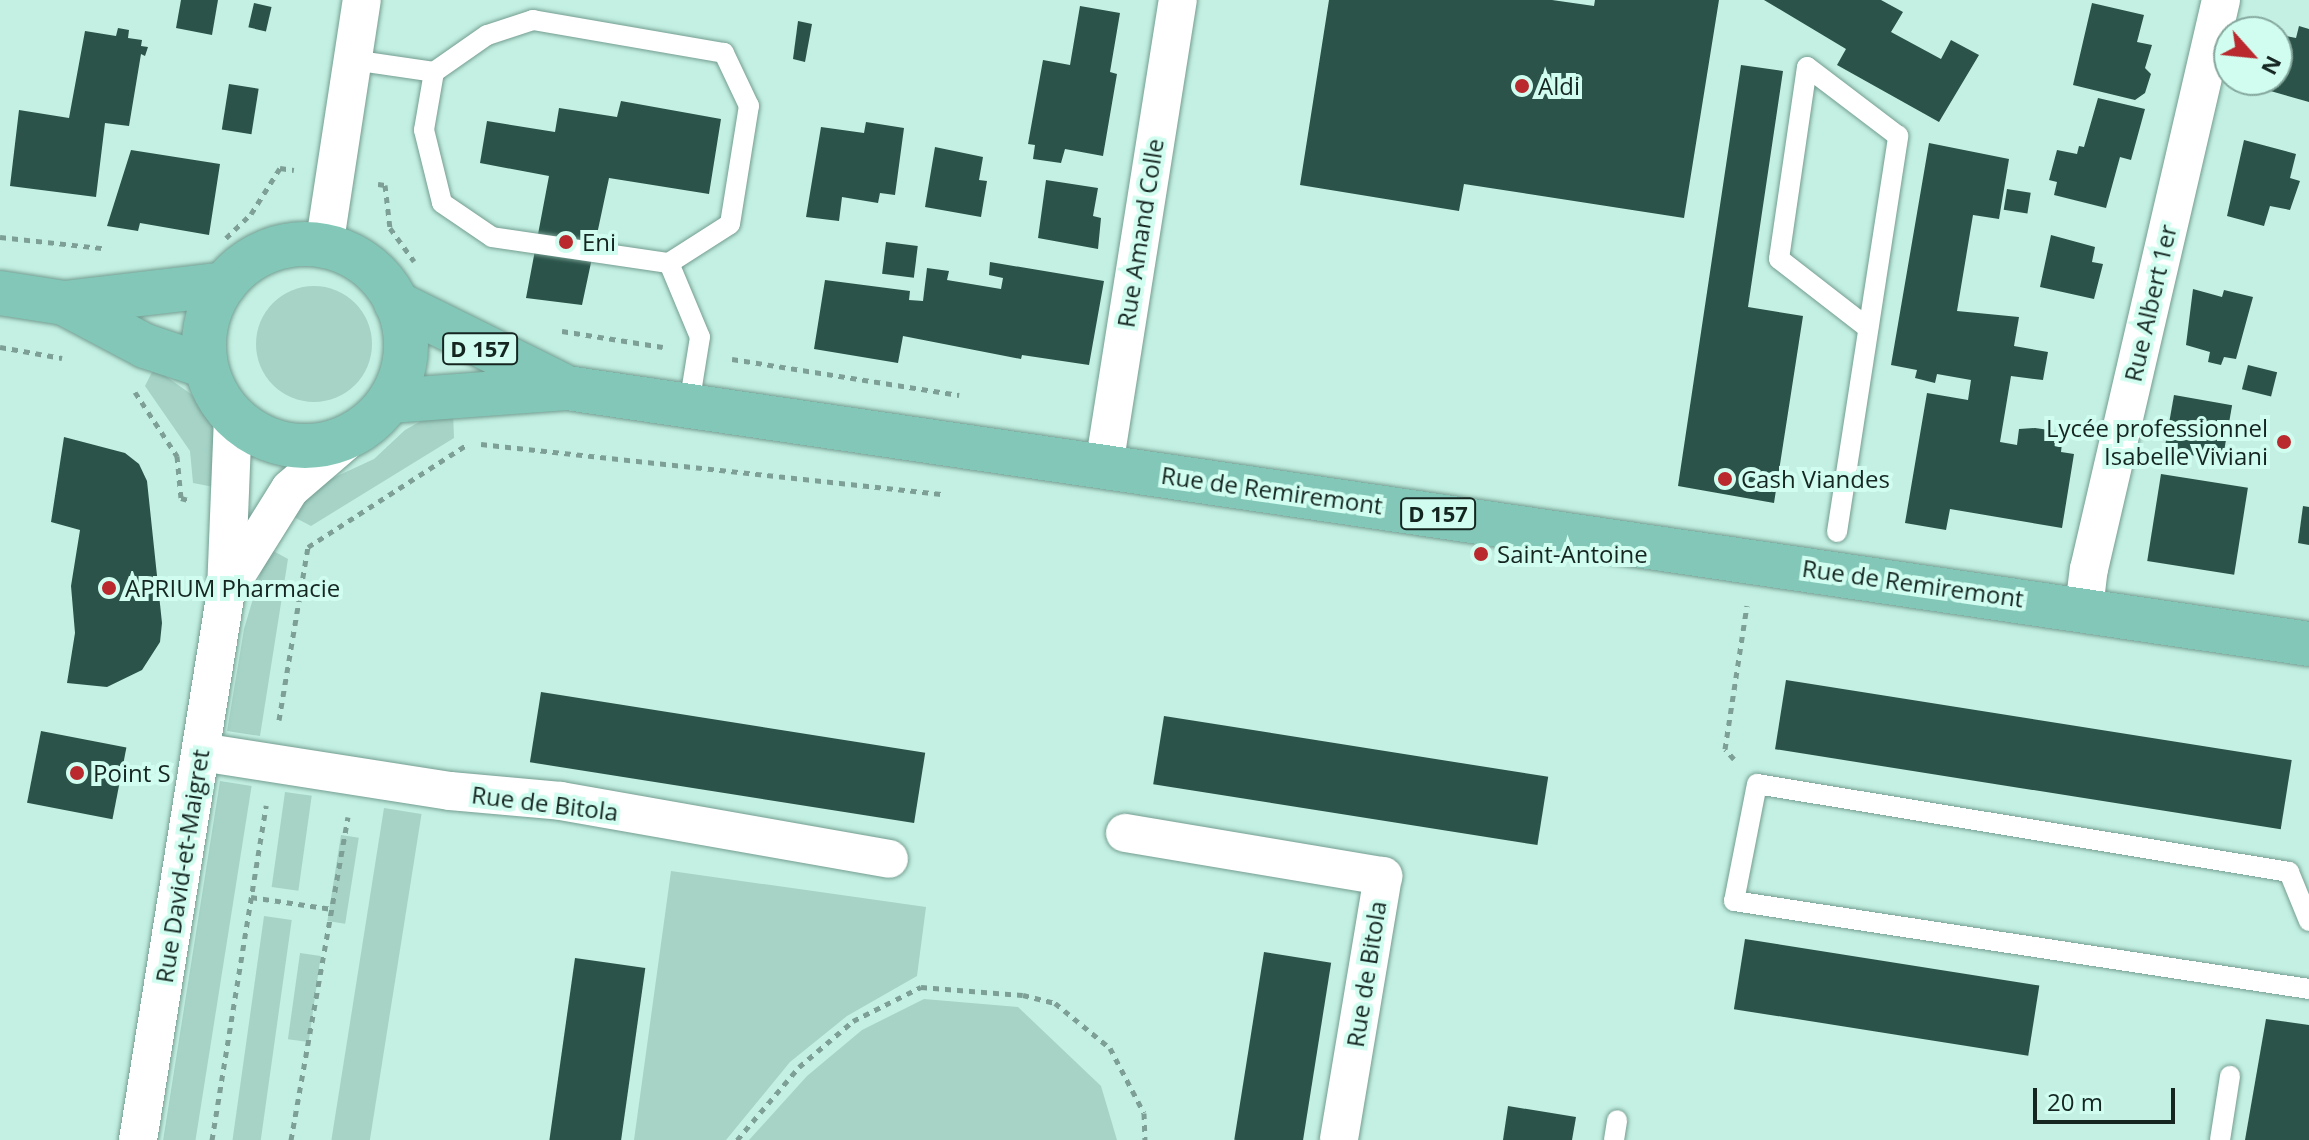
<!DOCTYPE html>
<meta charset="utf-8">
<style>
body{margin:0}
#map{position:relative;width:2309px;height:1140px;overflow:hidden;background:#c3f0e2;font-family:"Open Sans",sans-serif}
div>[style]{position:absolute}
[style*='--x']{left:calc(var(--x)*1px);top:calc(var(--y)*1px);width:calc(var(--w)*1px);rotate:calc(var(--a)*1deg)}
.green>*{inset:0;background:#a6d3c6;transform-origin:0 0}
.round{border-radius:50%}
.building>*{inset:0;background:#2b5349;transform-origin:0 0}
.path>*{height:5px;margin-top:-2.5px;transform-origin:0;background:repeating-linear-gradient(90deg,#7d9f95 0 6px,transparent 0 12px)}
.roads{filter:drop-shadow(0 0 2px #749d91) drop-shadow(0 0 2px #749d91)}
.service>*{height:20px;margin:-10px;padding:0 10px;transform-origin:10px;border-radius:10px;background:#fff}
.minor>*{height:38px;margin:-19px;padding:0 19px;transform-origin:19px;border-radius:19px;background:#fff}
.primary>*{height:44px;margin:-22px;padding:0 22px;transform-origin:22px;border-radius:22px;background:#83c7b8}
.primary>.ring{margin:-22px;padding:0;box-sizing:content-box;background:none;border:44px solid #83c7b8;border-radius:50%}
.dots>*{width:22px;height:22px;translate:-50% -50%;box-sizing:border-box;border:4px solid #d0fdef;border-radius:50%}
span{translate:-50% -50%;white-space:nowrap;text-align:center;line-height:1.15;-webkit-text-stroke:8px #d0fdef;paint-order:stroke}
.shield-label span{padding:2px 6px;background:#d0fdef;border:2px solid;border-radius:6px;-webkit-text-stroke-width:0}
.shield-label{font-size:22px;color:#152621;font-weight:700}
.poi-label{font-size:24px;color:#152621}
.left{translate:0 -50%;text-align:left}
.right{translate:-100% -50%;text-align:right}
.street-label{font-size:24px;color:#152621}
.north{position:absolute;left:2213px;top:16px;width:80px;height:80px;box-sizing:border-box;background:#d0fdef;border:2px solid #85a79d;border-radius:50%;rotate:117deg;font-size:22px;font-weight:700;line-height:32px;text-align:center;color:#152621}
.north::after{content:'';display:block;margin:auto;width:28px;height:36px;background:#b9292e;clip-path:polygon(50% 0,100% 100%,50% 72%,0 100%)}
.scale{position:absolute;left:2033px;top:1088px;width:142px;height:36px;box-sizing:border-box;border:4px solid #152621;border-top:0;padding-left:10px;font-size:24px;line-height:28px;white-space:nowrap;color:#152621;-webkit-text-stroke:6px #d0fdef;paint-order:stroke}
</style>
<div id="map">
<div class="green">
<div class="round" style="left:256px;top:286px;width:116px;height:116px"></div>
<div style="clip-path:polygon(154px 368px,191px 394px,213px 426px,220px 445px,219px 488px,193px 483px,190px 451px,145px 386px)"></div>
<div style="clip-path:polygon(453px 412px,454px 438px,311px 526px,290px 515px,320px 484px,374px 459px,405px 430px,430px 416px)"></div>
<div style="clip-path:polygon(268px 548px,288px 559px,260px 736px,227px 731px,244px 629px)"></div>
<div style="left:220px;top:781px;width:32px;height:364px;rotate:9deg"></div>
<div style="left:285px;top:792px;width:27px;height:96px;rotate:8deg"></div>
<div style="left:384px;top:808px;width:38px;height:336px;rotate:9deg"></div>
<div style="left:341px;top:835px;width:18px;height:87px;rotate:9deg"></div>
<div style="clip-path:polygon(671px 871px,926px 907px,917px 976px,847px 1016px,790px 1062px,726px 1140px,634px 1140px)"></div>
<div style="left:264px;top:916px;width:28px;height:227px;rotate:8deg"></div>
<div style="left:300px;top:953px;width:21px;height:87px;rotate:8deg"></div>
<div style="clip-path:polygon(924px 999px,1018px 1007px,1101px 1086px,1117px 1140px,749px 1140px,807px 1076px,862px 1030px)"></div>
</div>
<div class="building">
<div style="clip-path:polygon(181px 0,218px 0,212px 35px,176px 28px)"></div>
<div style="clip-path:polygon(1329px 0,1552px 0,1594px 6px,1595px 0,1719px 0,1684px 218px,1464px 184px,1459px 211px,1300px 185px)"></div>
<div style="clip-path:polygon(1764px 0,1881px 0,1903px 12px,1891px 32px,1941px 59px,1951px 40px,1979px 55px,1939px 122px,1837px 65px,1846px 49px)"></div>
<div style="left:254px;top:3px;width:18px;height:25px;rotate:13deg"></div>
<div style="clip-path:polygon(2092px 3px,2144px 15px,2137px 42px,2152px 45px,2145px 68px,2151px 74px,2145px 93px,2135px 100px,2073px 85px)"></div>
<div style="clip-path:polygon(1080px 6px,1120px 13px,1110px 72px,1117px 74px,1103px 156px,1065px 149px,1061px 163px,1033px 159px,1035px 145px,1028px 144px,1043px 60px,1070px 65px)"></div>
<div style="clip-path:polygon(798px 21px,812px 24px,805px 62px,793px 59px)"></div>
<div style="clip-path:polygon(2299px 26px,2309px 29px,2309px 102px,2267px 90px,2270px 80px,2277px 80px,2277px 34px,2296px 38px)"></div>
<div style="clip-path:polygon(118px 28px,129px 30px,128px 38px,142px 40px,141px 46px,148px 47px,145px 56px,141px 54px,129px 126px,105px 123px,96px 197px,10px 186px,19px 110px,69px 118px,85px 31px,116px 36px)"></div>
<div style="clip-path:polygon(1741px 65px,1783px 71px,1748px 307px,1803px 316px,1774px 503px,1678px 486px)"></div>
<div style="left:229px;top:84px;width:30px;height:46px;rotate:9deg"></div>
<div style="clip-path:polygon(2098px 98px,2145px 109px,2131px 160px,2120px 157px,2106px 208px,2054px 195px,2057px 182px,2049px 180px,2057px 150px,2077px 154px,2079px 146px,2084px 147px)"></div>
<div style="clip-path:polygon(621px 101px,721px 119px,709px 194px,609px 178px,582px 305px,526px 298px,549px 176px,480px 163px,487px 121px,555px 132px,559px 108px,617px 117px)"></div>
<div style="clip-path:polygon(866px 122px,904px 128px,895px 195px,880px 193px,878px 203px,842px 197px,839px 221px,806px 217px,821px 127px,864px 133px)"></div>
<div style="clip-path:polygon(2244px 140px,2296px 154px,2290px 178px,2300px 181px,2290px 210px,2270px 206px,2264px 226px,2227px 216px)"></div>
<div style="clip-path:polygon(1929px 143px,2009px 159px,1999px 219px,1973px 215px,1957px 311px,2019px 317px,2014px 346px,2048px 352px,2043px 380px,2011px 376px,2000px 442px,2017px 445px,2019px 429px,2035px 428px,2056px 431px,2054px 443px,2062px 443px,2061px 452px,2074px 454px,2062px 528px,1950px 509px,1946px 530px,1905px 523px,1927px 393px,1968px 400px,1971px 380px,1937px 374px,1935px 383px,1915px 378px,1917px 370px,1891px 365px)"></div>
<div style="clip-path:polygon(935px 147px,983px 157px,979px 180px,987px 181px,981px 217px,925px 207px)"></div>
<div style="clip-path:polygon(131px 150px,220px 164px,209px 235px,140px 223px,138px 231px,107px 226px)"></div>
<div style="clip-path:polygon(1046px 180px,1098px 188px,1093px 216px,1101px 218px,1098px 249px,1038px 238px)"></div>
<div style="left:2007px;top:189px;width:24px;height:21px;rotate:9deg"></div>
<div style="clip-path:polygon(2051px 235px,2095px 247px,2092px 262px,2103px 264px,2094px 299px,2040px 287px)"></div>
<div style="left:886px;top:242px;width:32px;height:32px;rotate:7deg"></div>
<div style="clip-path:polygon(990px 262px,1104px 281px,1089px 365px,1022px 355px,1021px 359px,903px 336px,898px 363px,814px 349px,825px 280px,910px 291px,909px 300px,923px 301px,927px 268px,949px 271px,947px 280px,1001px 289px,1003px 278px,989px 275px)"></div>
<div style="clip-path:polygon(2193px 289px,2222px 297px,2224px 290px,2253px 297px,2236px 359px,2224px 357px,2221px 365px,2208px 362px,2210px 352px,2186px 345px)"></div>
<div style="left:2248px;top:365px;width:30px;height:25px;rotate:14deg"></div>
<div style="left:2174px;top:395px;width:59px;height:56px;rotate:10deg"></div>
<div style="clip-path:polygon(64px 437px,125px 453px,139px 464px,147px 481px,162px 623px,160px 642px,142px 670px,107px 687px,67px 683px,75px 633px,71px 586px,80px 530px,51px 522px)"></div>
<div style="left:2161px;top:474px;width:88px;height:88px;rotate:9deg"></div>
<div style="clip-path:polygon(2303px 506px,2309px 507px,2309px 545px,2298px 543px)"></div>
<div style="left:1786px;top:680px;width:512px;height:70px;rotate:9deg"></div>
<div style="left:541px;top:692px;width:389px;height:71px;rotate:9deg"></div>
<div style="left:1164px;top:716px;width:389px;height:69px;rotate:9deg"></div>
<div style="left:41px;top:731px;width:87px;height:73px;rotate:11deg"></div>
<div style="left:1745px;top:939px;width:298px;height:71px;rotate:9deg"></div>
<div style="left:1264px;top:952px;width:68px;height:190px;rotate:9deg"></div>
<div style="left:575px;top:958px;width:71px;height:184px;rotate:8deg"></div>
<div style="clip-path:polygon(2266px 1019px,2309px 1025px,2309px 1140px,2245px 1140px)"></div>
<div style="clip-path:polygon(1508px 1106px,1576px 1117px,1572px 1140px,1503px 1140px)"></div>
</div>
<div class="path">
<div style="--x:378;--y:184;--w:7;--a:8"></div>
<div style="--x:385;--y:185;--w:43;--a:83.4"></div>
<div style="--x:390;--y:228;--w:41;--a:54"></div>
<div style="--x:0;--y:237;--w:103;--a:6.2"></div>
<div style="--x:226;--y:238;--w:35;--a:-44"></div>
<div style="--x:251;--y:214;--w:54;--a:-57.8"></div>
<div style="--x:280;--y:168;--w:14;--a:8"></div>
<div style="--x:562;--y:331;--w:102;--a:9"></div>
<div style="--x:0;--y:347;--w:63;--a:10.1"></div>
<div style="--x:732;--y:359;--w:230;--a:9"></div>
<div style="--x:135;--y:392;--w:77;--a:56.7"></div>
<div style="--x:177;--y:456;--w:42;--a:84.6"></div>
<div style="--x:181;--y:498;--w:7;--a:16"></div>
<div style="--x:481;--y:444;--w:463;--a:6.2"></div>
<div style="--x:279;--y:720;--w:175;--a:-80.5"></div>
<div style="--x:308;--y:547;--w:190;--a:-32.8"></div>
<div style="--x:1734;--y:759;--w:13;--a:-132"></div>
<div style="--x:1725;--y:749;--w:145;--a:-81.3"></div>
<div style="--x:251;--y:897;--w:82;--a:8.4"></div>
<div style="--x:212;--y:1140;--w:339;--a:-80.8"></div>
<div style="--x:291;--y:1140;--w:328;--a:-80"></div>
<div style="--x:737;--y:1140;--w:96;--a:-49.7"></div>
<div style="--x:799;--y:1067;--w:71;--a:-40.4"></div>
<div style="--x:853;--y:1021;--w:76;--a:-26.6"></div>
<div style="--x:921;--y:987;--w:102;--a:4.5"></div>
<div style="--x:1023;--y:995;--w:33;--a:14"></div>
<div style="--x:1055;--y:1003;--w:71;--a:39.3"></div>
<div style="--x:1110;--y:1048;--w:73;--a:62.4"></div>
<div style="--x:1144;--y:1113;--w:27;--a:88"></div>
</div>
<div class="roads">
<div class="service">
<div style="--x:353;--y:60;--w:82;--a:8.4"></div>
<div style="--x:669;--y:263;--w:72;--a:-32.6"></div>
<div style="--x:730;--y:224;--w:120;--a:-80.9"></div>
<div style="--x:749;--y:106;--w:59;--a:-115.3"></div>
<div style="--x:724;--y:53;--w:194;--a:-170.2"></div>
<div style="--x:533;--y:20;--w:48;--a:161.9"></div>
<div style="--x:487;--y:35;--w:65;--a:145.1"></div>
<div style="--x:434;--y:72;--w:59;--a:99.8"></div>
<div style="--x:424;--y:130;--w:75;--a:76.1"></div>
<div style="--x:442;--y:203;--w:60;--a:34.2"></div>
<div style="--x:492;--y:237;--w:179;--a:8.4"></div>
<div style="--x:669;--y:263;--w:80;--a:67.3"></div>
<div style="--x:700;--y:337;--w:69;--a:99.2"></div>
<div style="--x:1837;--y:532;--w:401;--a:-81.2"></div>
<div style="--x:1898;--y:136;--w:114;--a:-142.8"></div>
<div style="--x:1807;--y:67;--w:194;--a:98.3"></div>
<div style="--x:1779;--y:259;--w:113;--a:37.8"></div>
<div style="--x:2309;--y:921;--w:53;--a:-112.2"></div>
<div style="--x:2289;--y:872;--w:539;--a:-170.61"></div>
<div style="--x:1757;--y:784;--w:119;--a:101.1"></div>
<div style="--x:1734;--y:901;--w:582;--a:8.7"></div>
<div style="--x:1614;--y:1140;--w:20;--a:-81"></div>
<div style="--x:2220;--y:1140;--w:65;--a:-81.1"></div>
</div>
<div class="minor">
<div style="--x:324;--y:247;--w:250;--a:-81.3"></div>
<div style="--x:1104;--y:466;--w:472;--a:-81"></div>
<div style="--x:230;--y:585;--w:113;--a:-58"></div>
<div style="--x:290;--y:489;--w:84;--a:-40.7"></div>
<div style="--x:2084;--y:608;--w:39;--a:-83"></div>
<div style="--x:2089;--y:569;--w:584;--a:-76.94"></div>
<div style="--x:201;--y:752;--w:252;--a:8.9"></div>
<div style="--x:450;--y:791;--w:111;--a:5.1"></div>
<div style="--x:561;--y:801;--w:333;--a:10"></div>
<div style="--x:1125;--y:833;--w:262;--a:9.5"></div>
<div style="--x:1383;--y:876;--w:268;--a:99.5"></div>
<div style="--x:138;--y:1140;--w:556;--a:-80.89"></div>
<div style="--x:226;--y:591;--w:173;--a:-87.7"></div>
</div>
<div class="primary">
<div class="ring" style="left:204px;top:244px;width:158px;height:158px"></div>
<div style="--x:0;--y:293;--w:65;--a:8.9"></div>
<div style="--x:64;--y:303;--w:162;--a:-6.7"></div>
<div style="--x:64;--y:303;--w:92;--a:28"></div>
<div style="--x:145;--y:346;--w:63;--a:18.4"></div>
<div style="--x:396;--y:303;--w:184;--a:26.4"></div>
<div style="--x:390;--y:401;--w:177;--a:-4.2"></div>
<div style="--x:567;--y:388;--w:1761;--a:8.36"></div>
</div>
</div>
<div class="dots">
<div style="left:1522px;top:86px;background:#b9292e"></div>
<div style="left:566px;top:242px;background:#b9292e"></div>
<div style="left:2284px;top:442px;background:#b9292e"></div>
<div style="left:1725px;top:479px;background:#b9292e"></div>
<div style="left:1481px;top:554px;background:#b9292e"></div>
<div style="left:109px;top:588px;background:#b9292e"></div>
<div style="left:77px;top:773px;background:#b9292e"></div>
</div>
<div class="shield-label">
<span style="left:480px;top:349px">D 157</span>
<span style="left:1438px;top:514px">D 157</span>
</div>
<div class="poi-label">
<span class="left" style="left:1538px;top:86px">Aldi</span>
<span class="left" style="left:582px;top:242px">Eni</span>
<span class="right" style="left:2268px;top:442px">Lycée professionnel<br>Isabelle Viviani</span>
<span class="left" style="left:1741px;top:479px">Cash Viandes</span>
<span class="left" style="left:1497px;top:554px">Saint-Antoine</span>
<span class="left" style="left:125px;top:588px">APRIUM Pharmacie</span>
<span class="left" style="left:93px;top:773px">Point S</span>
</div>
<div class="street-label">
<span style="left:1140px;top:233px;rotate:-81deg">Rue Amand Colle</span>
<span style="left:2150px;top:303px;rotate:-77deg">Rue Albert 1er</span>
<span style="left:1272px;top:490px;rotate:8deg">Rue de Remiremont</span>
<span style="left:1913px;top:583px;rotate:8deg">Rue de Remiremont</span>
<span style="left:545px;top:803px;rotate:7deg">Rue de Bitola</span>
<span style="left:182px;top:866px;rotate:-81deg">Rue David-et-Maigret</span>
<span style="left:1366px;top:974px;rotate:-81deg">Rue de Bitola</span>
</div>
<div class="north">N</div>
<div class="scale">20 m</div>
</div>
